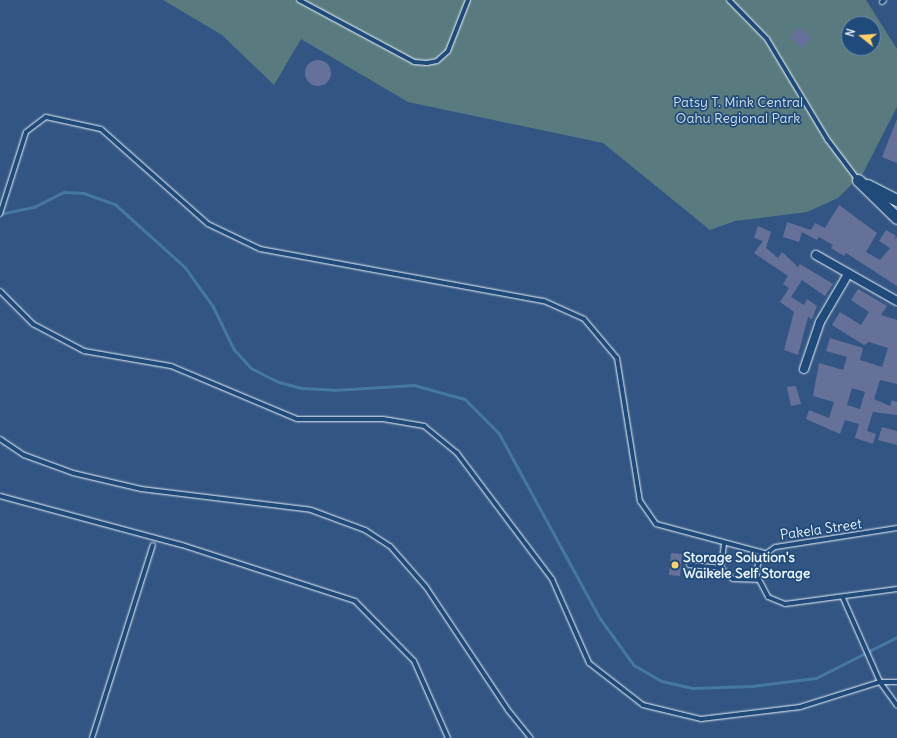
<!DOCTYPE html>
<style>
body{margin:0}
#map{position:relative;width:897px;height:738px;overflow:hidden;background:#335583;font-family:Delius,sans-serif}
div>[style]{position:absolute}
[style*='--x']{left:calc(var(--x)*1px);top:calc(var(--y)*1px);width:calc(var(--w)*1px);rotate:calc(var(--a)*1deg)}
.green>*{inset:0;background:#597b80}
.stream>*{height:2.5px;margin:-1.25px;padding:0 1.25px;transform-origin:1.25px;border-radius:1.25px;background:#4478a2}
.building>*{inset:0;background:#66719a;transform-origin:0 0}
.round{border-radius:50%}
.roads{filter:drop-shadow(0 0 1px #e8f1f8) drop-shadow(0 0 1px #e8f1f8)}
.lane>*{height:4px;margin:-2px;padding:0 2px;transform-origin:2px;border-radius:2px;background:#1f4a7a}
.street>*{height:8px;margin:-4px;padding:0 4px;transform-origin:4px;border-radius:4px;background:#1f4a7a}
.secondary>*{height:11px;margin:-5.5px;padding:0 5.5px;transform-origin:5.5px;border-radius:5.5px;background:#1f4a7a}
.dots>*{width:11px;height:11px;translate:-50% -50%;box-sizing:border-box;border:2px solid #1f4a7a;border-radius:50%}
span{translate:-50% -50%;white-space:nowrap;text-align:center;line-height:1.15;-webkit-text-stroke:3.5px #1f4a7a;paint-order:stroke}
.park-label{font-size:14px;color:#d3dfe6}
.street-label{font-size:14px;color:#e8f1f8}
.poi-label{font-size:14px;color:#e8f1f8;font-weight:700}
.left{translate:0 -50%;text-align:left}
.north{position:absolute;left:841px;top:16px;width:40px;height:40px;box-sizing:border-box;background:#1f4a7a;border:1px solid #6f8dac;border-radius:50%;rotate:287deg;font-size:11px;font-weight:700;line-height:16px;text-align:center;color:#e8f1f8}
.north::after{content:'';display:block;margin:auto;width:14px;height:18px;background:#ffd166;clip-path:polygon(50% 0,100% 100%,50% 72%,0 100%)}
</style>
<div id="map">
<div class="green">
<div style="clip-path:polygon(evenodd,163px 0,866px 0,897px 49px,897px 107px,863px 173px,838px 198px,807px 212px,735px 221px,710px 230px,603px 143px,408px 102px,301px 39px,274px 85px,222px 35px,163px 0,849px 24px,873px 24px,873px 48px,849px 48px,849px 24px)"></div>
</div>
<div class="stream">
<div style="--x:0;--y:214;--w:35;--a:-12"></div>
<div style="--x:34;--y:207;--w:34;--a:-27"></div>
<div style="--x:64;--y:192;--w:20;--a:3"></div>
<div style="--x:84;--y:193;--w:33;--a:20"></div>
<div style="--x:115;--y:204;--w:94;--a:42"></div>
<div style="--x:185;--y:267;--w:48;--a:54.3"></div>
<div style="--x:213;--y:306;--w:48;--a:64"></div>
<div style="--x:234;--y:349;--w:25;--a:48"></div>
<div style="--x:251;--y:368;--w:31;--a:27"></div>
<div style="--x:279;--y:382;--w:23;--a:15"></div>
<div style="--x:301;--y:388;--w:33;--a:3"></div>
<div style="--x:334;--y:390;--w:80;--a:-3.6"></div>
<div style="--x:414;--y:385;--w:53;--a:15.4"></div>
<div style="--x:465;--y:399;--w:48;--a:45"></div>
<div style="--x:499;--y:433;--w:211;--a:61.4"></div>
<div style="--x:600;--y:618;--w:58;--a:54.1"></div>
<div style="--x:634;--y:665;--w:32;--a:30"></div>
<div style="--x:662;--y:681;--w:32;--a:13"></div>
<div style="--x:693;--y:688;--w:59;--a:-1.9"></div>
<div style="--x:752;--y:686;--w:64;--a:-7.1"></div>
<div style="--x:816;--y:678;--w:91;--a:-26.8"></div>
</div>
<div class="building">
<div style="left:799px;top:27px;width:16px;height:14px;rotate:40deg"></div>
<div class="round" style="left:305px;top:60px;width:26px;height:26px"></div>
<div style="clip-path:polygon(897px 119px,897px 163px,882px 157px)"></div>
<div style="clip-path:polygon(839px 205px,877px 233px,866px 252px,880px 260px,890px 248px,879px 241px,886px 230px,896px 236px,894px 239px,897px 237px,897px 286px,846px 253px,844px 256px,831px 248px,833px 245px,819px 237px,817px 240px,802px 232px,799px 242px,783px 237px,787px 222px,811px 230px,815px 223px,825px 228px)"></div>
<div style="clip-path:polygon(758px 226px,771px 232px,766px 248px,778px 258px,782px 252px,798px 267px,800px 264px,833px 284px,825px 296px,802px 280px,791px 297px,804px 305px,807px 299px,817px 306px,812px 319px,808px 317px,798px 355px,784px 350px,794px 312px,780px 302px,789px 288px,783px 284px,788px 276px,754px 253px,763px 241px,754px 238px)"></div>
<div style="clip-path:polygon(evenodd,858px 289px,887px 306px,881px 315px,897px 320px,897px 384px,880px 380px,874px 399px,890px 406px,892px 400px,897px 402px,897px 415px,873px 412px,867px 431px,876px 434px,873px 444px,855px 438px,859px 424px,845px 420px,840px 434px,806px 419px,809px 410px,829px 418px,834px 402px,813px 396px,819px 363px,843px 370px,847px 357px,826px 351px,830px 338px,863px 348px,860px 360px,882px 367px,888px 348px,869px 342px,864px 345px,832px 325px,840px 312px,861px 325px,869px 312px,851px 300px,858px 289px,852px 388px,865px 392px,860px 409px,847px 405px,852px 388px)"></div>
<div style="clip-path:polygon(796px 386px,801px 404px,791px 406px,787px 387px)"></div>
<div style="clip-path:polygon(882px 427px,897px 431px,897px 445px,878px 440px)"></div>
<div style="left:671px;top:553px;width:11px;height:22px;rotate:5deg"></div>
</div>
<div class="roads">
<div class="lane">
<div style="--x:299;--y:0;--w:131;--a:28.3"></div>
<div style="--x:414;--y:62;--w:13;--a:4"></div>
<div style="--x:427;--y:63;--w:10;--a:-11"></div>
<div style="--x:437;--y:61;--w:15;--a:-42"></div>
<div style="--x:448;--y:51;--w:55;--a:-68.6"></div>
<div style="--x:729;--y:0;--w:54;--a:45.7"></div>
<div style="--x:767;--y:39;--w:117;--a:59"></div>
<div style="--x:827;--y:139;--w:51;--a:52.9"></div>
<div style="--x:882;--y:2;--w:3;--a:-45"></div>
<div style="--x:0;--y:214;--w:86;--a:-72.4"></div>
<div style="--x:26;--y:132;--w:25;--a:-37"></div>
<div style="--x:46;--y:117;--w:56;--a:12.3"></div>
<div style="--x:101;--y:129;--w:143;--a:41.6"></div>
<div style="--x:208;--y:224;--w:58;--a:25.7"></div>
<div style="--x:260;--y:249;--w:289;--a:10.4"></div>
<div style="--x:544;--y:301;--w:44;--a:24.2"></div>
<div style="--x:584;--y:319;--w:51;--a:49.8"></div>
<div style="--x:617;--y:358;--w:145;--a:80.9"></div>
<div style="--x:640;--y:501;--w:28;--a:55"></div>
<div style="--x:656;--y:524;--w:112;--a:15"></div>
<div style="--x:0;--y:291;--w:47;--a:45"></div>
<div style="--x:33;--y:324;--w:58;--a:27.9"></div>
<div style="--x:84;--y:351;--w:88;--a:9.8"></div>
<div style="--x:171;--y:366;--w:137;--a:22.8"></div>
<div style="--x:297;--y:419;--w:86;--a:0"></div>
<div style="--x:383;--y:419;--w:42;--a:9.7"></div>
<div style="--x:424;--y:426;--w:43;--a:39.3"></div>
<div style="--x:457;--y:453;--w:158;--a:53"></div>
<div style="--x:552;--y:579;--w:92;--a:66.2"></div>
<div style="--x:589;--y:663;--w:68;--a:37.9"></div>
<div style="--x:643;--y:705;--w:60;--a:13.6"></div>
<div style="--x:701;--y:719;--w:100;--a:-6.9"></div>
<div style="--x:800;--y:707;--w:84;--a:-17.4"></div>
<div style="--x:880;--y:682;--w:17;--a:0"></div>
<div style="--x:0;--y:439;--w:29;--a:34"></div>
<div style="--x:24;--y:455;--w:52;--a:20.2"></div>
<div style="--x:73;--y:473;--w:70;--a:13.2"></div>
<div style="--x:141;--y:489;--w:171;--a:7"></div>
<div style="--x:311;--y:510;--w:58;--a:20.3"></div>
<div style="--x:365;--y:530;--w:30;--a:33"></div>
<div style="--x:390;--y:546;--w:55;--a:48.7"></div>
<div style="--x:426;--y:587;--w:148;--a:56.3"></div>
<div style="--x:508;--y:710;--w:36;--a:51"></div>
<div style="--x:0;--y:496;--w:188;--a:15.1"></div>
<div style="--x:182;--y:545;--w:182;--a:17.9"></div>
<div style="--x:355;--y:601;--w:84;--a:45.5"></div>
<div style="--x:414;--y:661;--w:84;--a:66.2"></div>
<div style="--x:897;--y:528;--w:123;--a:171.1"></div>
<div style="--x:775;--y:547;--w:20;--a:143"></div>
<div style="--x:759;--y:559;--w:15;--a:101"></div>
<div style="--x:756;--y:574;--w:26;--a:62"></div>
<div style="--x:768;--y:597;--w:18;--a:22"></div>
<div style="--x:785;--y:604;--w:113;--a:-7.6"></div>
<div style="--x:724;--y:544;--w:24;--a:97"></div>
<div style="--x:721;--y:568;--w:16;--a:43"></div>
<div style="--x:733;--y:579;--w:24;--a:2"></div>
<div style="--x:689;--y:565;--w:32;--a:5"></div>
<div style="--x:843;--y:598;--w:92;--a:66.2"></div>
<div style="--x:880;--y:682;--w:29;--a:54"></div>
<div style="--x:92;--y:738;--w:202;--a:-72.5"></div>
</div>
<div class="street">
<div style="--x:816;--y:255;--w:93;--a:29.6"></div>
<div style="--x:804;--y:369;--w:50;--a:-71.2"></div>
<div style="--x:820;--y:322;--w:56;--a:-59.7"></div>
</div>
<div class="secondary">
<div style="--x:858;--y:180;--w:54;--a:44.3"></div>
<div style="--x:867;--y:185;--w:34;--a:27"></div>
</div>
</div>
<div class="dots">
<div style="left:675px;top:565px;background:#ffd166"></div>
</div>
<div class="park-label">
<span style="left:738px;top:110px">Patsy T. Mink Central<br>Oahu Regional Park</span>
</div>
<div class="street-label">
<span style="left:821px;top:529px;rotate:-8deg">Pakela Street</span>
</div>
<div class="poi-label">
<span class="left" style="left:683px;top:565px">Storage Solution's<br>Waikele Self Storage</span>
</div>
<div class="north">N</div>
</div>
